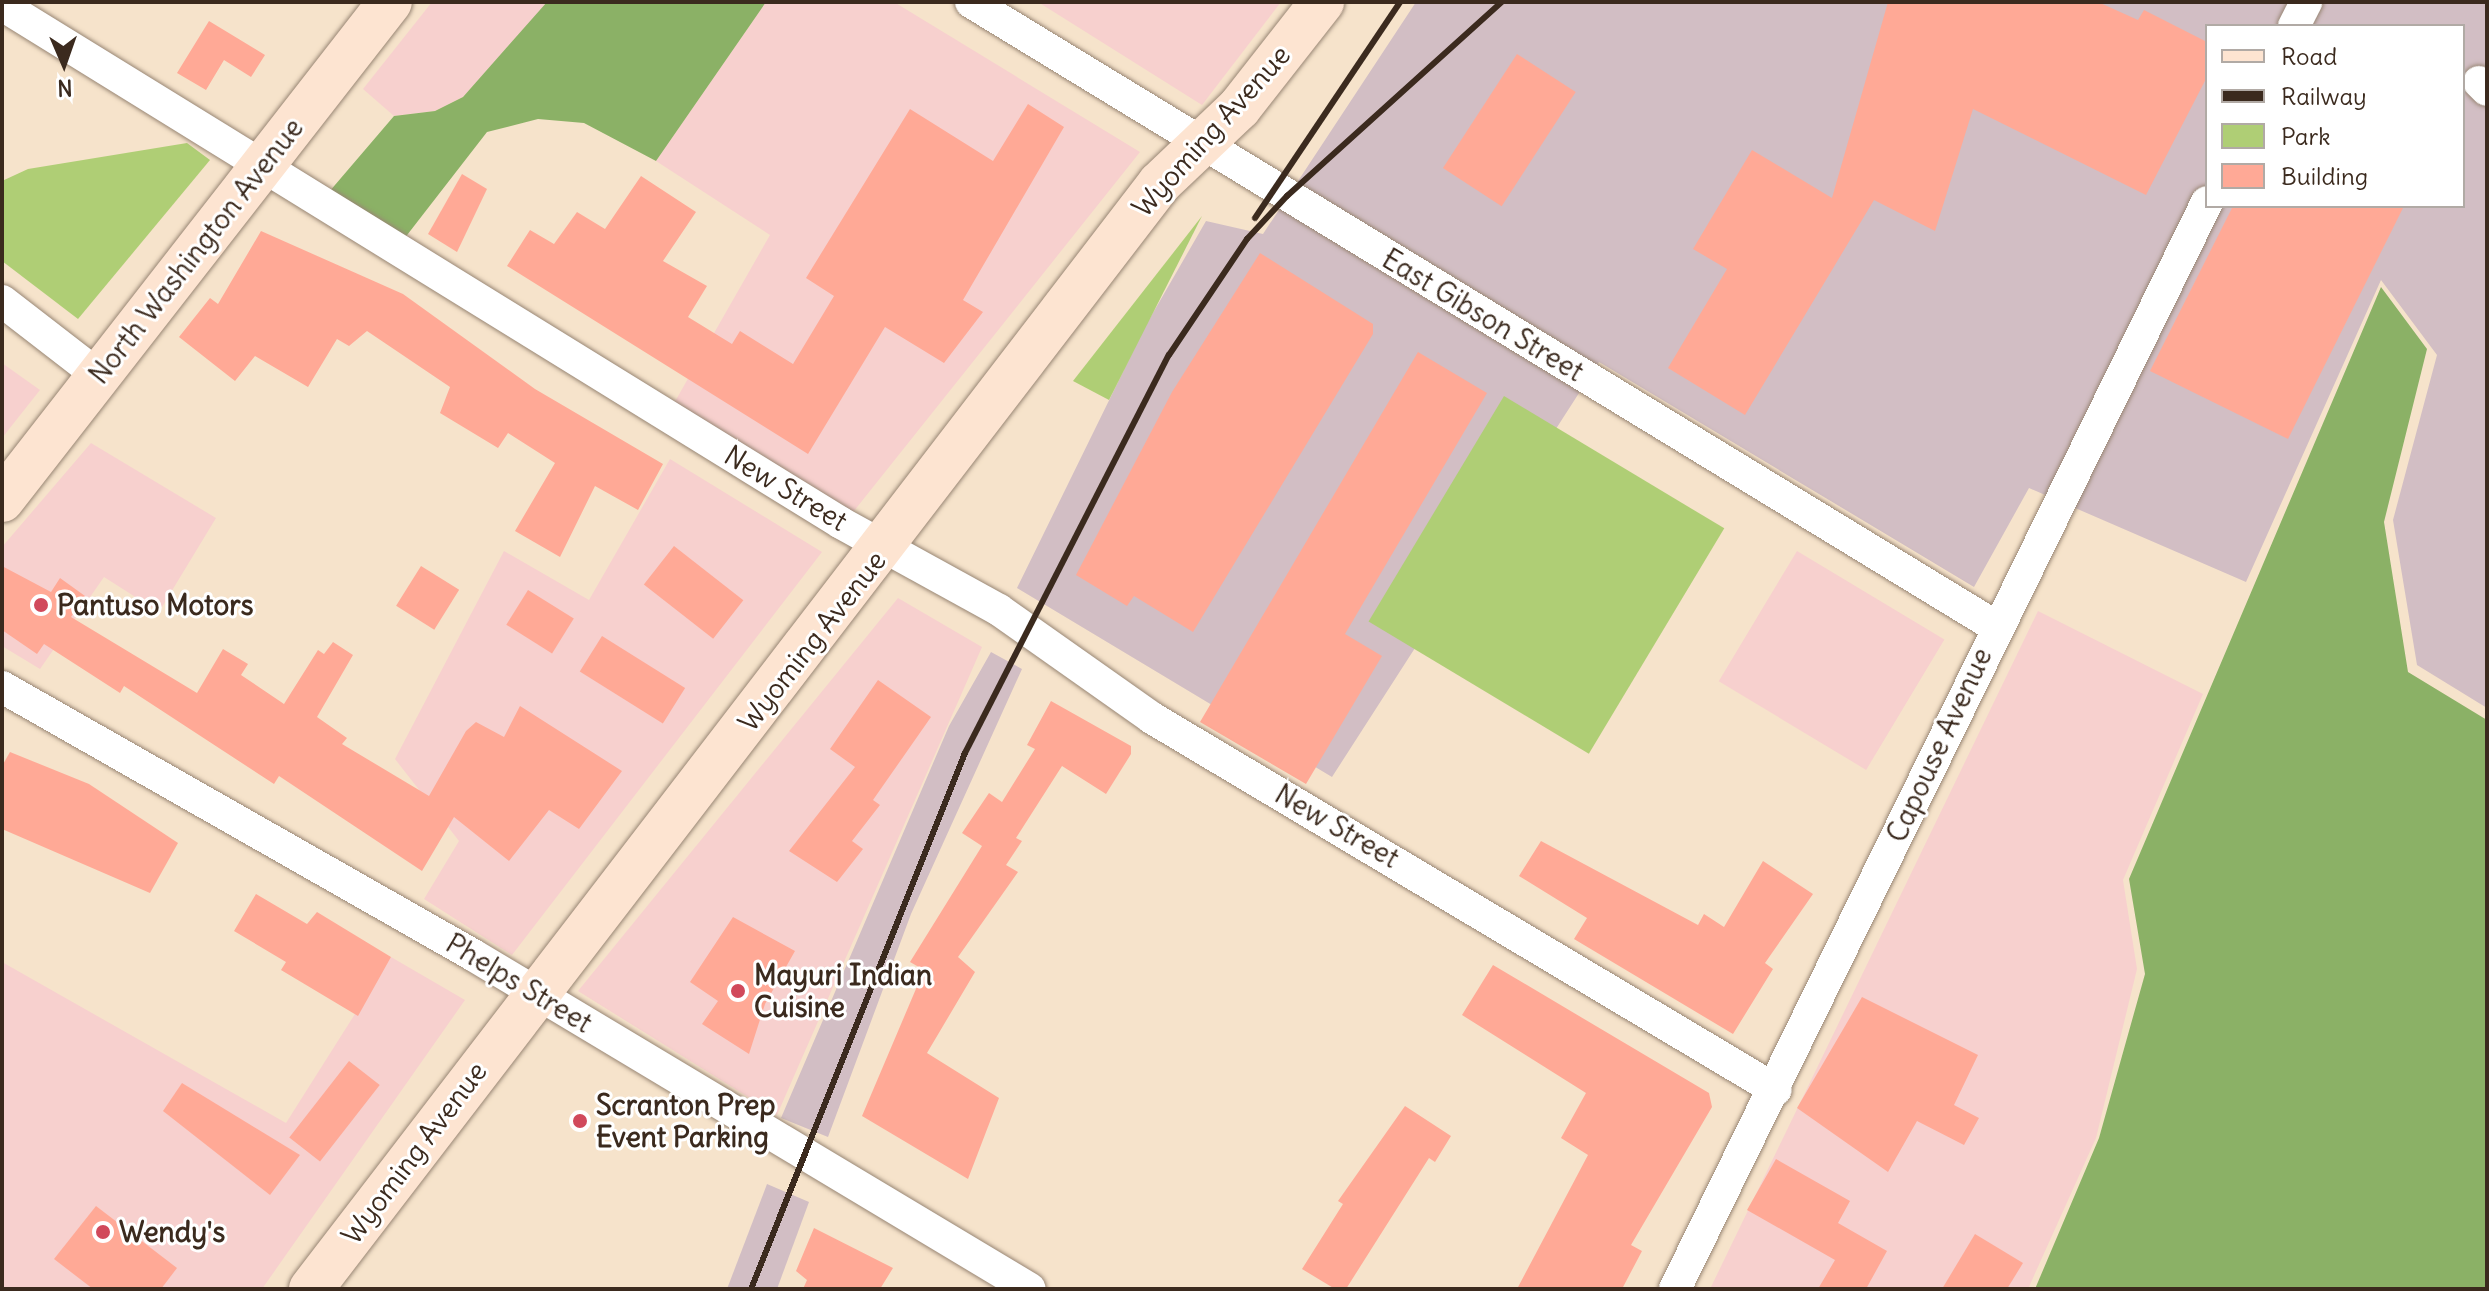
<!DOCTYPE html>
<style>
body{margin:0}
#map{position:relative;width:2489px;height:1291px;overflow:hidden;background:#f6e3cb;font-family:Delius,sans-serif}
div>[style]{position:absolute}
[style*='--x']{left:calc(var(--x)*1px);top:calc(var(--y)*1px);width:calc(var(--w)*1px);rotate:calc(var(--a)*1deg)}
.built>*{inset:0;background:#f7d0ce;transform-origin:0 0}
.industrial>*{inset:0;background:#d2bec4}
.green>*{inset:0;background:#afce75;transform-origin:0 0}
.forest>*{inset:0;background:#8bb166}
.building>*{inset:0;background:#ffa996;transform-origin:0 0}
.roads{filter:drop-shadow(0 0 2px #988674) drop-shadow(0 0 2px #988674)}
.street>*{height:32px;margin:-16px;padding:0 16px;transform-origin:16px;border-radius:16px;background:#fff}
.secondary>*{height:44px;margin:-22px;padding:0 22px;transform-origin:22px;border-radius:22px;background:#fde4d1}
.rail>*{height:6px;margin:-3px;padding:0 3px;transform-origin:3px;border-radius:3px;background:#3b2a1e}
.dots>*{width:22px;height:22px;translate:-50% -50%;box-sizing:border-box;border:4px solid #fff;border-radius:50%}
span{translate:-50% -50%;white-space:nowrap;text-align:center;line-height:1.15;-webkit-text-stroke:6px #fff;paint-order:stroke}
.street-label{font-size:28px;color:#3b2a1e}
.poi-label{font-size:28px;color:#3b2a1e;font-weight:700}
.left{translate:0 -50%;text-align:left}
.frame{position:absolute;inset:0;border:4px solid #3b2a1e;pointer-events:none}
.legend{position:absolute;left:2205px;top:24px;width:260px;height:184px;box-sizing:border-box;background:#fff;border:2px solid #b1aaa5;margin:0;padding:10px 14px;list-style:none;font-size:24px;color:#3b2a1e}
.legend li{display:flex;align-items:center;gap:16px;height:40px}
.legend b{width:40px;border:2px solid #b1aaa5}
.north{position:absolute;left:24px;top:24px;width:80px;height:80px;-webkit-text-stroke:6px #fff;paint-order:stroke;rotate:178deg;font-size:22px;font-weight:700;line-height:32px;text-align:center;color:#3b2a1e}
.north::after{content:'';display:block;margin:auto;width:28px;height:36px;background:#3b2a1e;clip-path:polygon(50% 0,100% 100%,50% 72%,0 100%)}
</style>
<div id="map">
<div class="built">
<div style="clip-path:polygon(432px 2px,548px 2px,463px 97px,435px 111px,394px 116px,363px 89px)"></div>
<div style="clip-path:polygon(766px 2px,894px 2px,1140px 152px,850px 516px,673px 405px,770px 235px,656px 161px)"></div>
<div style="clip-path:polygon(1038px 2px,1281px 2px,1202px 105px)"></div>
<div style="clip-path:polygon(2px 363px,40px 390px,2px 438px)"></div>
<div style="clip-path:polygon(91px 443px,216px 518px,159px 612px,104px 577px,40px 669px,2px 646px,2px 547px)"></div>
<div style="clip-path:polygon(670px 459px,822px 552px,512px 955px,424px 899px,459px 841px,395px 759px,504px 551px,589px 600px)"></div>
<div style="left:1797px;top:551px;width:172px;height:152px;rotate:31deg"></div>
<div style="clip-path:polygon(898px 598px,982px 647px,777px 1115px,578px 991px)"></div>
<div style="clip-path:polygon(2038px 611px,2203px 694px,2123px 880px,2137px 969px,2096px 1138px,2028px 1289px,1710px 1289px)"></div>
<div style="clip-path:polygon(391px 957px,465px 1000px,262px 1289px,2px 1289px,2px 962px,286px 1123px)"></div>
</div>
<div class="industrial">
<div style="clip-path:polygon(evenodd,1416px 2px,2487px 2px,2487px 708px,2417px 665px,2393px 520px,2437px 355px,2381px 280px,2246px 582px,2029px 488px,1974px 587px,1599px 362px,1332px 777px,1017px 588px,1146px 325px,1206px 221px,1263px 234px,1416px 2px,2207px 26px,2463px 26px,2463px 206px,2207px 206px,2207px 26px)"></div>
<div style="clip-path:polygon(991px 652px,1022px 669px,911px 914px,828px 1137px,781px 1118px,949px 726px)"></div>
<div style="clip-path:polygon(767px 1184px,809px 1202px,777px 1289px,727px 1289px)"></div>
</div>
<div class="green">
<div style="clip-path:polygon(187px 143px,210px 160px,78px 319px,2px 261px,2px 181px,28px 169px)"></div>
<div style="clip-path:polygon(1202px 216px,1109px 400px,1073px 381px)"></div>
<div style="left:1504px;top:396px;width:257px;height:263px;rotate:31deg"></div>
</div>
<div class="forest">
<div style="clip-path:polygon(547px 2px,766px 2px,656px 161px,584px 123px,538px 119px,487px 132px,404px 239px,329px 192px,394px 116px,435px 111px,463px 97px)"></div>
<div style="clip-path:polygon(2381px 287px,2427px 349px,2384px 522px,2408px 672px,2487px 720px,2487px 1289px,2035px 1289px,2099px 1138px,2145px 974px,2129px 879px)"></div>
</div>
<div class="building">
<div style="clip-path:polygon(1888px 2px,2098px 2px,2138px 20px,2144px 10px,2207px 42px,2207px 77px,2146px 195px,1973px 109px,1935px 231px,1874px 200px,1745px 415px,1668px 368px,1727px 269px,1693px 249px,1752px 150px,1832px 198px)"></div>
<div style="clip-path:polygon(209px 21px,265px 55px,251px 77px,224px 60px,206px 90px,177px 73px)"></div>
<div style="left:1517px;top:54px;width:70px;height:136px;rotate:33deg"></div>
<div style="clip-path:polygon(1028px 104px,1064px 127px,963px 300px,983px 312px,944px 363px,885px 327px,808px 454px,507px 266px,530px 230px,554px 244px,577px 212px,605px 229px,641px 176px,696px 212px,663px 261px,707px 286px,688px 317px,732px 344px,740px 331px,793px 364px,834px 296px,806px 278px,910px 109px,993px 161px)"></div>
<div style="clip-path:polygon(462px 174px,487px 189px,457px 252px,428px 234px)"></div>
<div style="clip-path:polygon(2233px 206px,2404px 206px,2288px 439px,2150px 371px)"></div>
<div style="clip-path:polygon(261px 231px,403px 294px,535px 389px,663px 464px,638px 510px,595px 486px,560px 557px,515px 531px,555px 463px,508px 433px,498px 448px,440px 413px,450px 387px,367px 331px,349px 346px,337px 339px,308px 387px,255px 356px,235px 381px,179px 337px,210px 298px,218px 304px)"></div>
<div style="clip-path:polygon(1260px 253px,1373px 324px,1373px 334px,1193px 632px,1134px 596px,1127px 606px,1076px 575px,1172px 392px)"></div>
<div style="clip-path:polygon(1418px 352px,1487px 393px,1345px 634px,1382px 656px,1306px 784px,1200px 722px)"></div>
<div style="left:674px;top:546px;width:88px;height:49px;rotate:38deg"></div>
<div style="clip-path:polygon(2px 566px,51px 592px,60px 578px,85px 596px,71px 617px,197px 693px,223px 649px,248px 664px,241px 675px,284px 704px,318px 650px,324px 654px,333px 642px,353px 655px,317px 717px,347px 738px,342px 744px,429px 796px,466px 731px,476px 722px,504px 737px,520px 706px,622px 771px,579px 829px,549px 810px,509px 861px,454px 817px,422px 871px,279px 776px,274px 784px,124px 686px,120px 693px,44px 644px,37px 654px,2px 630px)"></div>
<div style="left:421px;top:566px;width:45px;height:47px;rotate:32deg"></div>
<div style="left:528px;top:590px;width:54px;height:41px;rotate:32deg"></div>
<div style="left:602px;top:636px;width:98px;height:42px;rotate:32deg"></div>
<div style="clip-path:polygon(878px 680px,931px 717px,873px 800px,880px 805px,852px 841px,863px 849px,837px 882px,789px 851px,855px 767px,830px 749px)"></div>
<div style="clip-path:polygon(1051px 701px,1131px 746px,1131px 754px,1106px 794px,1062px 766px,1016px 838px,1022px 841px,1006px 865px,1018px 872px,958px 957px,975px 972px,927px 1053px,999px 1098px,968px 1179px,862px 1116px,924px 970px,910px 962px,982px 846px,962px 833px,989px 793px,1002px 802px,1035px 749px,1027px 745px)"></div>
<div style="clip-path:polygon(10px 752px,89px 784px,178px 843px,150px 893px,2px 829px,2px 766px)"></div>
<div style="clip-path:polygon(1541px 841px,1698px 925px,1704px 914px,1724px 927px,1763px 861px,1813px 894px,1765px 963px,1773px 969px,1733px 1034px,1574px 939px,1587px 918px,1519px 876px)"></div>
<div style="clip-path:polygon(256px 894px,307px 924px,317px 912px,391px 957px,358px 1016px,281px 970px,286px 962px,234px 931px)"></div>
<div style="clip-path:polygon(733px 917px,795px 951px,765px 1004px,749px 1054px,702px 1024px,718px 1001px,690px 982px)"></div>
<div style="clip-path:polygon(1493px 965px,1709px 1093px,1712px 1107px,1631px 1245px,1642px 1251px,1622px 1289px,1517px 1289px,1588px 1155px,1561px 1138px,1586px 1093px,1462px 1015px)"></div>
<div style="clip-path:polygon(1862px 997px,1978px 1055px,1954px 1105px,1979px 1118px,1964px 1145px,1917px 1121px,1888px 1172px,1797px 1108px)"></div>
<div style="left:349px;top:1061px;width:39px;height:97px;rotate:38deg"></div>
<div style="clip-path:polygon(182px 1083px,300px 1155px,270px 1195px,163px 1111px)"></div>
<div style="clip-path:polygon(1405px 1106px,1451px 1136px,1435px 1162px,1429px 1158px,1346px 1289px,1335px 1289px,1302px 1269px,1343px 1204px,1338px 1201px)"></div>
<div style="clip-path:polygon(1776px 1159px,1850px 1201px,1838px 1223px,1887px 1251px,1866px 1289px,1818px 1289px,1835px 1260px,1747px 1210px)"></div>
<div style="clip-path:polygon(96px 1206px,177px 1268px,161px 1289px,93px 1289px,54px 1259px)"></div>
<div style="clip-path:polygon(814px 1228px,893px 1268px,880px 1289px,803px 1289px,807px 1280px,796px 1271px)"></div>
<div style="clip-path:polygon(1975px 1234px,2023px 1263px,2007px 1289px,1942px 1289px)"></div>
</div>
<div class="roads">
<div class="street">
<div style="--x:971;--y:2;--w:1199;--a:31.36"></div>
<div style="--x:2;--y:5;--w:986;--a:31.69"></div>
<div style="--x:841;--y:523;--w:180;--a:28.8"></div>
<div style="--x:999;--y:610;--w:187;--a:35.2"></div>
<div style="--x:1152;--y:718;--w:726;--a:30.8"></div>
<div style="--x:2294;--y:26;--w:27;--a:-63"></div>
<div style="--x:2479;--y:82;--w:11;--a:45"></div>
<div style="--x:2;--y:301;--w:123;--a:37.7"></div>
<div style="--x:2;--y:687;--w:542;--a:29.64"></div>
<div style="--x:473;--y:955;--w:649;--a:30.95"></div>
<div style="--x:1675;--y:1289;--w:1210;--a:-63.92"></div>
</div>
<div class="secondary">
<div style="--x:2;--y:500;--w:631;--a:-52.08"></div>
<div style="--x:311;--y:1289;--w:1394;--a:-52.49"></div>
<div style="--x:1160;--y:183;--w:109;--a:-43.5"></div>
<div style="--x:1239;--y:108;--w:135;--a:-51.9"></div>
</div>
</div>
<div class="rail">
<div style="--x:1255;--y:218;--w:260;--a:-56.1"></div>
<div style="--x:751;--y:1289;--w:577;--a:-68.24"></div>
<div style="--x:965;--y:753;--w:447;--a:-62.9"></div>
<div style="--x:1169;--y:355;--w:140;--a:-56.1"></div>
<div style="--x:1247;--y:239;--w:59;--a:-47.1"></div>
<div style="--x:1287;--y:196;--w:290;--a:-42.1"></div>
</div>
<div class="dots">
<div style="left:41px;top:605px;background:#d1495b"></div>
<div style="left:738px;top:991px;background:#d1495b"></div>
<div style="left:580px;top:1121px;background:#d1495b"></div>
<div style="left:103px;top:1232px;background:#d1495b"></div>
</div>
<div class="street-label">
<span style="left:1211px;top:131px;rotate:-48deg">Wyoming Avenue</span>
<span style="left:196px;top:251px;rotate:-52deg">North Washington Avenue</span>
<span style="left:1483px;top:315px;rotate:31deg">East Gibson Street</span>
<span style="left:786px;top:488px;rotate:31deg">New Street</span>
<span style="left:812px;top:641px;rotate:-52deg">Wyoming Avenue</span>
<span style="left:1939px;top:745px;rotate:-65deg">Capouse Avenue</span>
<span style="left:1337px;top:826px;rotate:30deg">New Street</span>
<span style="left:519px;top:983px;rotate:31deg">Phelps Street</span>
<span style="left:414px;top:1153px;rotate:-53deg">Wyoming Avenue</span>
</div>
<div class="poi-label">
<span class="left" style="left:57px;top:605px">Pantuso Motors</span>
<span class="left" style="left:754px;top:991px">Mayuri Indian<br>Cuisine</span>
<span class="left" style="left:596px;top:1121px">Scranton Prep<br>Event Parking</span>
<span class="left" style="left:119px;top:1232px">Wendy's</span>
</div>
<div class="frame"></div>
<ul class="legend">
<li><b style="height:10px;background:#fde4d1"></b>Road</li>
<li><b style="height:10px;background:#3b2a1e"></b>Railway</li>
<li><b style="height:22px;background:#afce75"></b>Park</li>
<li><b style="height:22px;background:#ffa996"></b>Building</li>
</ul>
<div class="north">N</div>
</div>
